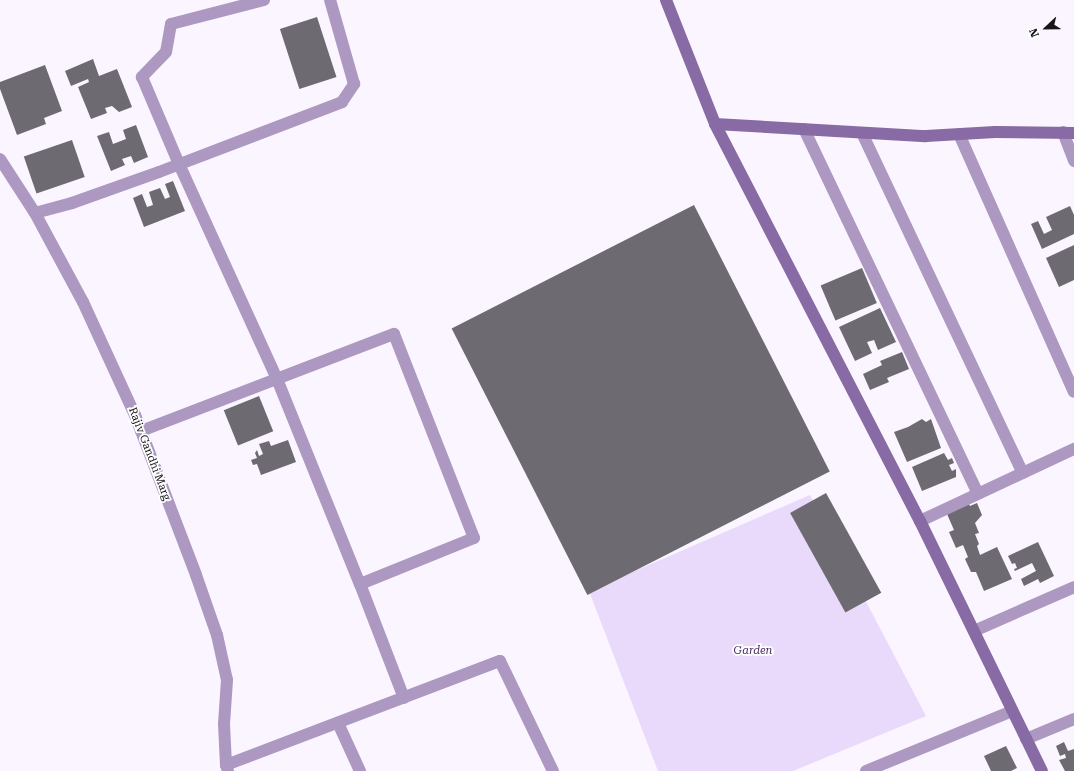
<!DOCTYPE html>
<style>
body{margin:0}
#map{position:relative;width:1074px;height:771px;overflow:hidden;background:#faf5ff;font-family:"Roboto Serif",serif}
div>[style]{position:absolute}
[style*='--x']{left:calc(var(--x)*1px);top:calc(var(--y)*1px);width:calc(var(--w)*1px);rotate:calc(var(--a)*1deg)}
.green>*{inset:0;background:#e9d9fa}
.building>*{inset:0;background:#6e6a72;transform-origin:0 0}
.street>*{height:12px;margin:-6px;padding:0 6px;transform-origin:6px;border-radius:6px;background:#ac98c1}
.secondary>*{height:12px;margin:-6px;padding:0 6px;transform-origin:6px;border-radius:6px;background:#886aa4}
span{translate:-50% -50%;white-space:nowrap;text-align:center;line-height:1.15;-webkit-text-stroke:3.5px #fff;paint-order:stroke}
.street-label{font-size:11px;color:#171518}
.park-label{font-size:11px;color:#492764;font-style:italic}
.north{position:absolute;left:1026px;top:8px;width:40px;height:40px;-webkit-text-stroke:3px #fff;paint-order:stroke;rotate:248deg;font-size:11px;font-weight:700;line-height:16px;text-align:center;color:#171518}
.north::after{content:'';display:block;margin:auto;width:14px;height:18px;background:#171518;clip-path:polygon(50% 0,100% 100%,50% 72%,0 100%)}
</style>
<div id="map">
<div class="green">
<div style="clip-path:polygon(810px 495px,926px 716px,793px 771px,658px 771px,589px 591px)"></div>
</div>
<div class="building">
<div style="left:317px;top:17px;width:63px;height:39px;rotate:72deg"></div>
<div style="clip-path:polygon(93px 59px,99px 76px,117px 69px,132px 107px,119px 112px,112px 106px,105px 108px,107px 113px,91px 119px,78px 87px,89px 82px,88px 79px,71px 86px,65px 71px)"></div>
<div style="clip-path:polygon(45px 65px,62px 111px,44px 118px,46px 124px,17px 135px,0 89px,0 82px)"></div>
<div style="clip-path:polygon(136px 125px,148px 157px,134px 163px,131px 156px,122px 159px,125px 165px,111px 171px,97px 136px,109px 132px,113px 144px,126px 139px,123px 130px)"></div>
<div style="left:72px;top:140px;width:39px;height:51px;rotate:71deg"></div>
<div style="clip-path:polygon(173px 181px,185px 211px,144px 227px,133px 198px,142px 194px,147px 207px,153px 205px,149px 192px,160px 188px,165px 199px,170px 197px,165px 184px)"></div>
<div style="left:694px;top:205px;width:299px;height:272px;rotate:63deg"></div>
<div style="clip-path:polygon(1070px 206px,1074px 215px,1074px 234px,1042px 249px,1031px 224px,1038px 221px,1044px 234px,1052px 230px,1046px 217px)"></div>
<div style="clip-path:polygon(1074px 245px,1074px 280px,1059px 287px,1046px 258px)"></div>
<div style="left:862px;top:268px;width:38px;height:45px;rotate:67deg"></div>
<div style="clip-path:polygon(880px 308px,896px 342px,878px 350px,874px 340px,867px 342px,872px 353px,855px 361px,839px 327px)"></div>
<div style="clip-path:polygon(902px 352px,909px 369px,887px 378px,889px 382px,870px 390px,863px 374px,882px 365px,880px 361px)"></div>
<div style="left:259px;top:396px;width:38px;height:38px;rotate:68deg"></div>
<div style="clip-path:polygon(922px 419px,926px 422px,931px 419px,941px 448px,907px 462px,894px 432px,908px 427px)"></div>
<div style="clip-path:polygon(288px 440px,296px 462px,261px 475px,257px 464px,253px 465px,251px 460px,257px 458px,255px 453px,257px 450px,259px 456px,263px 454px,259px 444px,269px 441px,271px 446px)"></div>
<div style="clip-path:polygon(944px 453px,948px 460px,952px 458px,954px 463px,949px 465px,952px 471px,956px 469px,956px 477px,922px 491px,912px 467px)"></div>
<div style="left:826px;top:493px;width:114px;height:41px;rotate:61deg"></div>
<div style="clip-path:polygon(977px 503px,982px 515px,975px 523px,979px 533px,975px 534px,979px 544px,977px 546px,980px 555px,997px 547px,1012px 579px,984px 591px,976px 572px,971px 572px,965px 559px,968px 557px,963px 545px,956px 548px,949px 532px,954px 530px,947px 514px,969px 504px,970px 506px)"></div>
<div style="clip-path:polygon(1038px 542px,1054px 576px,1040px 583px,1038px 579px,1024px 586px,1021px 579px,1036px 571px,1032px 563px,1015px 571px,1014px 569px,1017px 568px,1015px 563px,1012px 564px,1008px 556px)"></div>
<div style="clip-path:polygon(1064px 742px,1068px 751px,1074px 749px,1074px 771px,1065px 771px,1059px 760px,1066px 758px,1065px 754px,1060px 756px,1056px 746px)"></div>
<div style="clip-path:polygon(1006px 746px,1017px 768px,1011px 771px,991px 771px,984px 756px)"></div>
</div>
<div class="street">
<div style="--x:264;--y:0;--w:96;--a:165.5"></div>
<div style="--x:171;--y:24;--w:28;--a:100"></div>
<div style="--x:166;--y:52;--w:35;--a:134"></div>
<div style="--x:142;--y:77;--w:95;--a:67"></div>
<div style="--x:179;--y:164;--w:236;--a:65.5"></div>
<div style="--x:277;--y:379;--w:221;--a:68"></div>
<div style="--x:360;--y:584;--w:122;--a:68.9"></div>
<div style="--x:804;--y:129;--w:404;--a:64.5"></div>
<div style="--x:1063;--y:132;--w:31;--a:69"></div>
<div style="--x:862;--y:133;--w:376;--a:64.7"></div>
<div style="--x:959;--y:134;--w:282;--a:66"></div>
<div style="--x:0;--y:159;--w:64;--a:57.1"></div>
<div style="--x:35;--y:213;--w:101;--a:61.7"></div>
<div style="--x:83;--y:302;--w:124;--a:65.3"></div>
<div style="--x:135;--y:415;--w:171;--a:69.1"></div>
<div style="--x:196;--y:575;--w:64;--a:70.7"></div>
<div style="--x:217;--y:635;--w:46;--a:77.5"></div>
<div style="--x:227;--y:680;--w:44;--a:93.9"></div>
<div style="--x:224;--y:724;--w:41;--a:87.2"></div>
<div style="--x:226;--y:765;--w:6;--a:72"></div>
<div style="--x:35;--y:213;--w:38;--a:-15"></div>
<div style="--x:72;--y:203;--w:92;--a:-19.6"></div>
<div style="--x:159;--y:172;--w:196;--a:-20.9"></div>
<div style="--x:342;--y:102;--w:22;--a:-56"></div>
<div style="--x:354;--y:84;--w:87;--a:-105.9"></div>
<div style="--x:141;--y:431;--w:271;--a:-21"></div>
<div style="--x:394;--y:334;--w:219;--a:68.6"></div>
<div style="--x:474;--y:538;--w:123;--a:158"></div>
<div style="--x:920;--y:521;--w:170;--a:-25.1"></div>
<div style="--x:974;--y:631;--w:109;--a:-23.7"></div>
<div style="--x:338;--y:723;--w:53;--a:65.4"></div>
<div style="--x:1026;--y:739;--w:52;--a:-22.6"></div>
<div style="--x:226;--y:765;--w:293;--a:-20.8"></div>
<div style="--x:500;--y:661;--w:122;--a:64.3"></div>
<div style="--x:866;--y:771;--w:158;--a:-22.3"></div>
</div>
<div class="secondary">
<div style="--x:666;--y:0;--w:133;--a:68.4"></div>
<div style="--x:715;--y:124;--w:211;--a:3.3"></div>
<div style="--x:926;--y:136;--w:69;--a:-3.3"></div>
<div style="--x:995;--y:132;--w:79;--a:0.7"></div>
<div style="--x:715;--y:124;--w:447;--a:62.7"></div>
<div style="--x:920;--y:521;--w:278;--a:64"></div>
</div>
<div class="street-label">
<span style="left:149px;top:454px;rotate:69deg">Rajiv Gandhi Marg</span>
</div>
<div class="park-label">
<span style="left:753px;top:651px">Garden</span>
</div>
<div class="north">N</div>
</div>
